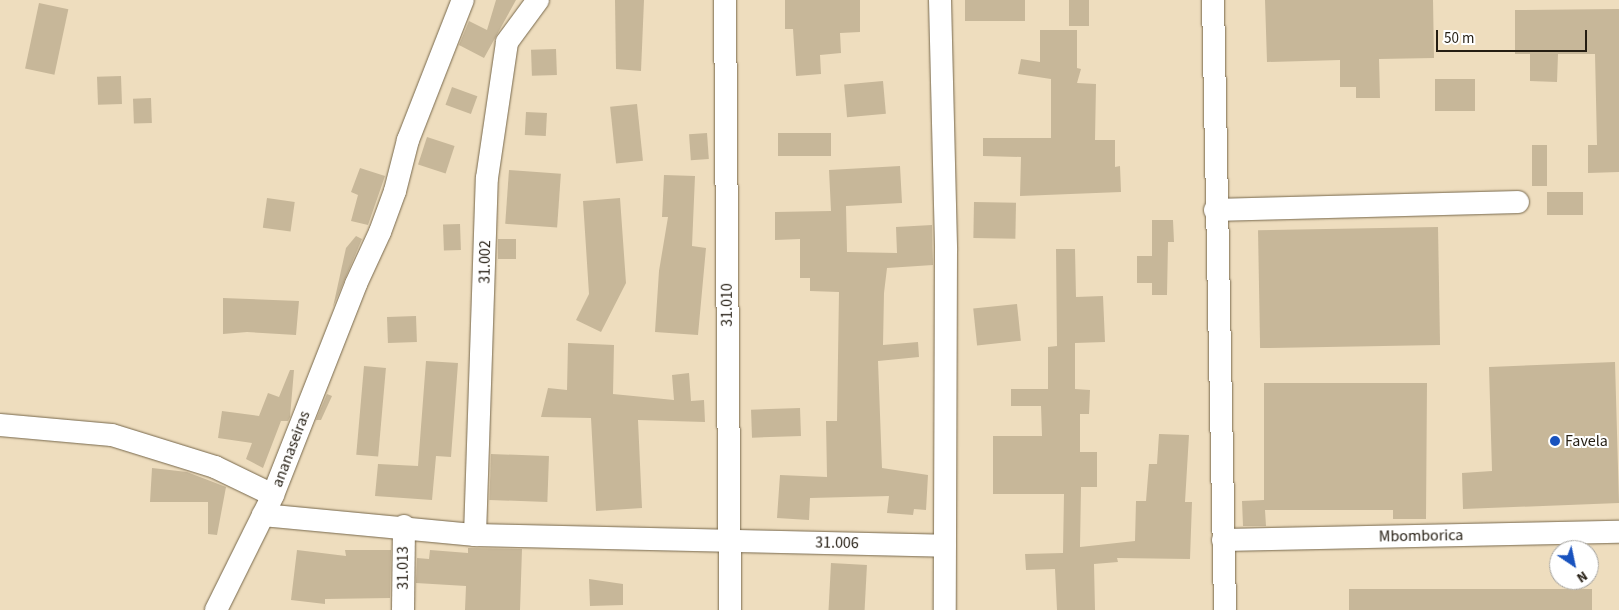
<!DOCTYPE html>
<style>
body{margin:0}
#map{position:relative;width:1619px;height:610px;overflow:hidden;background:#eeddbe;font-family:"Source Sans 3",sans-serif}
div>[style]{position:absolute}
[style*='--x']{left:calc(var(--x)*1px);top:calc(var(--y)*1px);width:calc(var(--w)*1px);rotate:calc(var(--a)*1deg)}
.building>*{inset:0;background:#c7b799;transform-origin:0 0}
.roads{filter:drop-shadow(0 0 1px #77684c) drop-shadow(0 0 1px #77684c)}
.minor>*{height:22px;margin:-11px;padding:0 11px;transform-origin:11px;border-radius:11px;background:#fff}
.dots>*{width:14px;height:14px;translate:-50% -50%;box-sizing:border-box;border:2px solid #fff;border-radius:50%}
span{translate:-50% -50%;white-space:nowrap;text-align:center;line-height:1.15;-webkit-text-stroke:4px #fff;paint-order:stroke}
.street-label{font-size:16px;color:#241d12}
.poi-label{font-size:16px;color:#241d12}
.left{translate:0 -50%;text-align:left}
.north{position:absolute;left:1549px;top:540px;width:50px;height:50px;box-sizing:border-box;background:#fff;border:1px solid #a7a5a0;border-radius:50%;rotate:146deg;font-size:14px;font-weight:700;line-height:20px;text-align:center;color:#241d12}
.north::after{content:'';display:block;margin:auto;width:18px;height:22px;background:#1852be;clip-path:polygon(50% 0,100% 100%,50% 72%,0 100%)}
.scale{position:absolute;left:1436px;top:30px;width:151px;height:22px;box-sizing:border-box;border:2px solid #241d12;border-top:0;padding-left:6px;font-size:15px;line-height:18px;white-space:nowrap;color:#241d12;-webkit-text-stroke:4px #fff;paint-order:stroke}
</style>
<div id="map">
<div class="building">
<div style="clip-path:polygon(496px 0,516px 0,484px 58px,459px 45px,469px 21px,487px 30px)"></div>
<div style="clip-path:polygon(615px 0,644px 0,641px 71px,616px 69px)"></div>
<div style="clip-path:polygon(785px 0,860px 0,860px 32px,840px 33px,841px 53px,820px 55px,821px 74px,796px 76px,793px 29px,785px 29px)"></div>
<div style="left:965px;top:0;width:60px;height:21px"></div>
<div style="left:1069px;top:0;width:20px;height:26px"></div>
<div style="clip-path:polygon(1265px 0,1433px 0,1434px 58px,1379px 59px,1380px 98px,1356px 98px,1356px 87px,1340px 87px,1340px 60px,1267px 62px)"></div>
<div style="left:39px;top:3px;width:30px;height:67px;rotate:12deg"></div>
<div style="clip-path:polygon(1619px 9px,1619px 172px,1588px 173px,1588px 145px,1597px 145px,1595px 54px,1558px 54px,1557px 82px,1530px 81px,1530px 54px,1515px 54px,1515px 10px)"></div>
<div style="clip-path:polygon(1040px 30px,1077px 30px,1077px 68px,1081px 69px,1077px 83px,1096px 84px,1095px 140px,1115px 140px,1115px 167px,1120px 166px,1121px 192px,1020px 196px,1021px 157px,983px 156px,983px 138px,1051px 138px,1051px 79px,1018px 74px,1021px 59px,1040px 62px)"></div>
<div style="left:556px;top:49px;width:26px;height:25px;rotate:88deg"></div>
<div style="left:121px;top:76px;width:28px;height:24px;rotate:88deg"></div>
<div style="left:1435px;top:79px;width:40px;height:32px"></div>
<div style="left:883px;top:81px;width:33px;height:39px;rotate:85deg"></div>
<div style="left:452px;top:87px;width:27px;height:19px;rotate:20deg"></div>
<div style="left:151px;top:98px;width:25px;height:18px;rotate:88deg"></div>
<div style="left:637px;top:104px;width:57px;height:27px;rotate:84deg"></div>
<div style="left:526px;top:112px;width:21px;height:23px;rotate:3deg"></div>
<div style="left:707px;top:133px;width:26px;height:18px;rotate:86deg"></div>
<div style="left:778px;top:133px;width:53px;height:23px"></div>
<div style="left:427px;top:137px;width:29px;height:29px;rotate:18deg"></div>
<div style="left:1532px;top:145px;width:15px;height:41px"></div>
<div style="clip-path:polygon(900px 166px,902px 203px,846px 206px,847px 252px,897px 253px,896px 227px,932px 225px,933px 265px,887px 268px,884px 293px,883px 345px,918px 342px,919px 357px,878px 361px,882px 468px,928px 475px,926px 510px,914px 509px,913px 515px,887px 513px,889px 496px,810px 498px,809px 520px,777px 518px,780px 475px,827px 477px,826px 421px,837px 421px,839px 292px,810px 291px,810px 278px,800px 278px,800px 239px,775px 240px,775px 212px,831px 211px,829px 170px)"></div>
<div style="clip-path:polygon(360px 168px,385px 176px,368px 225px,351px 221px,358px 195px,351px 192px)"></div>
<div style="left:509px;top:170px;width:52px;height:54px;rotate:4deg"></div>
<div style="clip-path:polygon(664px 175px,695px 176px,692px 246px,706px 248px,698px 335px,655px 332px,659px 271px,668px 217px,662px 217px)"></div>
<div style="left:1547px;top:192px;width:36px;height:23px"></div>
<div style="left:267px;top:198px;width:28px;height:30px;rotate:8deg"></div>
<div style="clip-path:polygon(620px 198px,626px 283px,601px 332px,576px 320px,589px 294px,583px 201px)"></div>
<div style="left:974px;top:202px;width:42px;height:36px;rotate:1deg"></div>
<div style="clip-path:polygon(1152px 220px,1173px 220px,1174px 242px,1168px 242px,1167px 295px,1152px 295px,1152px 283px,1137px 283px,1137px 256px,1152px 256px)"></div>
<div style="left:460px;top:224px;width:26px;height:17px;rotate:88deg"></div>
<div style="left:1438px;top:227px;width:118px;height:180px;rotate:89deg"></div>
<div style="clip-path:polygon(356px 236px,362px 239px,333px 307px,346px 248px)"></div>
<div style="left:498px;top:239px;width:18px;height:20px"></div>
<div style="clip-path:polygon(1056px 249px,1075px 249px,1076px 297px,1103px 296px,1105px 342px,1075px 343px,1075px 389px,1090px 390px,1089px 414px,1080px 414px,1080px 452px,1097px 452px,1097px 487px,1081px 487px,1080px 547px,1135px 541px,1136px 501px,1146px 501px,1149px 464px,1157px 464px,1159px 434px,1189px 435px,1185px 502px,1192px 502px,1190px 559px,1117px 558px,1118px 562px,1094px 564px,1095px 610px,1057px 610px,1055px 569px,1026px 570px,1025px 554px,1063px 553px,1064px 494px,993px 494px,993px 436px,1042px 436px,1041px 406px,1011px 406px,1011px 389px,1048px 389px,1048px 347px,1057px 346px)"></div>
<div style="clip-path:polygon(223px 298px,299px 301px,296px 335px,247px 332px,223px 334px)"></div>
<div style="left:1017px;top:304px;width:37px;height:44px;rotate:84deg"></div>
<div style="left:416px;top:316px;width:26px;height:29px;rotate:88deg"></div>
<div style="clip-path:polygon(568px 343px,614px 345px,613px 394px,674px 400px,672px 375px,689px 373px,691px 401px,704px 400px,705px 422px,638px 420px,642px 508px,596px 511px,591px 418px,541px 417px,548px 388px,567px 390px)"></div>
<div style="clip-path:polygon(426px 361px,458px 363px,451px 457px,436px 456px,432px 500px,375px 496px,378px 464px,418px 466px)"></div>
<div style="clip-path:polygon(1615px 362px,1619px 503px,1463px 509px,1462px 473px,1492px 471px,1489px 367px)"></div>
<div style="left:364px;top:366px;width:22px;height:89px;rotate:5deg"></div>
<div style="clip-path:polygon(290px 370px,294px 370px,290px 417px,288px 421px,281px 421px,263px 468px,246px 459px,252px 443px,218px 438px,222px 411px,259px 416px,268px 393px,279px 397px)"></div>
<div style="clip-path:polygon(1264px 383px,1427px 383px,1426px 519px,1393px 519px,1393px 510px,1265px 510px,1266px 526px,1243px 526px,1242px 501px,1264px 500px)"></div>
<div style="clip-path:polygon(327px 394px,332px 396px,321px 420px,316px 420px)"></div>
<div style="left:800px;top:408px;width:28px;height:49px;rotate:88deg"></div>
<div style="left:491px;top:454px;width:58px;height:46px;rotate:2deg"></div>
<div style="clip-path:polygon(152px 468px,187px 472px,226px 487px,217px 535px,208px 534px,208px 502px,150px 502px)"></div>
<div style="clip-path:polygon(468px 548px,522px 549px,520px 610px,465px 610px,466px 586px,416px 583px,417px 558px,429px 559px,430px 550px,468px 553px)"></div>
<div style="clip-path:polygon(297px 550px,346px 556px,345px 550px,391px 550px,390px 598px,325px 599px,325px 604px,291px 600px)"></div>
<div style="left:831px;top:563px;width:36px;height:47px;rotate:3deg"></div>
<div style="clip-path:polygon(589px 579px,623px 584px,623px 605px,590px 606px)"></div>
<div style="left:1592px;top:589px;width:21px;height:243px;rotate:90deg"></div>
</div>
<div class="roads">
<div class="minor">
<div style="--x:725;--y:0;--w:610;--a:89.53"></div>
<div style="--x:940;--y:0;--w:250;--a:88.6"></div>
<div style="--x:946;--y:250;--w:360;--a:90.2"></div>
<div style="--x:1213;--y:0;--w:610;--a:88.87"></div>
<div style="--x:1215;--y:210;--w:303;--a:-1.5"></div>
<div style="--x:0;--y:425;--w:112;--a:5.1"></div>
<div style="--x:112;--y:435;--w:108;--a:17.3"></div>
<div style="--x:215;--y:467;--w:64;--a:25.8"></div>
<div style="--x:263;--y:515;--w:213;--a:5.4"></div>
<div style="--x:475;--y:535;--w:470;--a:1.3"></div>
<div style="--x:475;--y:535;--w:357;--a:-88.1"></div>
<div style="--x:487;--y:178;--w:137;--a:-81.6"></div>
<div style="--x:507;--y:42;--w:52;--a:-53.6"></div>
<div style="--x:1223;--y:540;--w:396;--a:-1.2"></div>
<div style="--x:216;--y:610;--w:128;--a:-63.6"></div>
<div style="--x:273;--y:495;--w:227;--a:-68.5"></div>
<div style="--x:356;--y:284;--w:57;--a:-65.2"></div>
<div style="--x:380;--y:232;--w:44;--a:-69.9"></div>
<div style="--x:395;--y:191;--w:53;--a:-75.7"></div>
<div style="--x:408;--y:140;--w:150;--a:-68.6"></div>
<div style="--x:403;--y:610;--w:84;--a:-89.3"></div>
</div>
</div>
<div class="dots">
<div style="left:1555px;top:441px;background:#1852be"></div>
</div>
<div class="street-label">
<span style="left:485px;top:262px;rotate:-89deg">31.002</span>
<span style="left:727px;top:305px;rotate:-90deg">31.010</span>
<span style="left:291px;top:449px;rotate:-69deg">ananaseiras</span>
<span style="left:1421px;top:536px;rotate:-1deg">Mbomborica</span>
<span style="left:837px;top:543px;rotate:1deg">31.006</span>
<span style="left:403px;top:568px;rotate:-90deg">31.013</span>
</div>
<div class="poi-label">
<span class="left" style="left:1565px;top:441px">Favela</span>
</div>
<div class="north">N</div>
<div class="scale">50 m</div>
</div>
